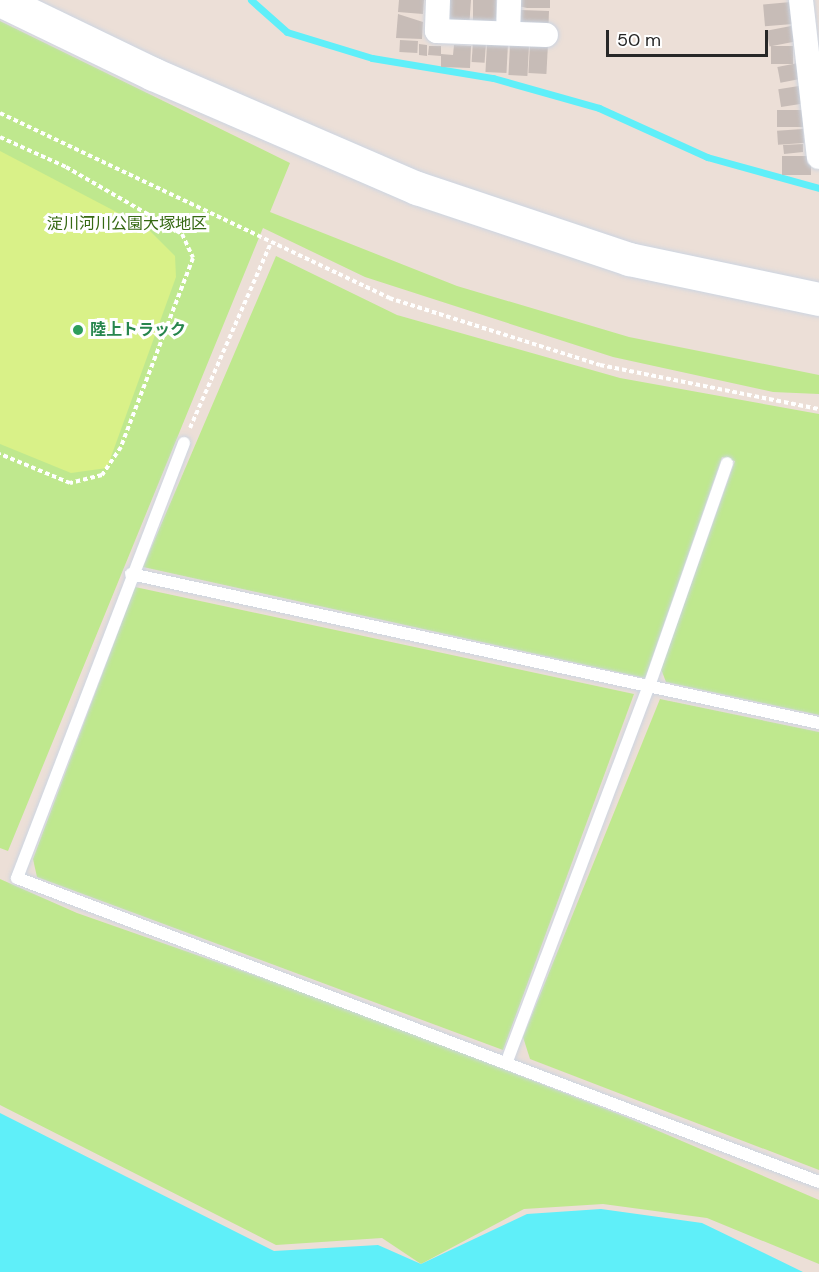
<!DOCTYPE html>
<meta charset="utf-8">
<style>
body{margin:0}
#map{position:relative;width:819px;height:1272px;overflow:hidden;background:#ecdfd7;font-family:"DM Sans","Noto Sans JP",sans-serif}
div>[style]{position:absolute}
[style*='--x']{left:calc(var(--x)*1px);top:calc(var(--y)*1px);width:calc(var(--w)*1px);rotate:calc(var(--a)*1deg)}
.green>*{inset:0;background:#bfe88e}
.pitch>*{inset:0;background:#d9f188}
.water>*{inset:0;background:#5feff9}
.stream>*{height:7px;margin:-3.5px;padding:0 3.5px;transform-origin:3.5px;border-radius:3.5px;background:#5feff9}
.building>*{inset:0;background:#c7bcb7;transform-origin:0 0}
.path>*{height:4px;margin-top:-2px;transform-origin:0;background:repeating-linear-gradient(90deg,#fff 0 4.5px,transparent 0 7.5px)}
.roads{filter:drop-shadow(0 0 2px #ccd5e2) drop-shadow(0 0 2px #ccd5e2)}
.lane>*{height:12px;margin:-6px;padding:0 6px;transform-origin:6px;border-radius:6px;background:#fff}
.street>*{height:24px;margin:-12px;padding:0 12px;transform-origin:12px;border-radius:12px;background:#fff}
.secondary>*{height:33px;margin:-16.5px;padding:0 16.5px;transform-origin:16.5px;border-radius:16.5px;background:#fff}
.dots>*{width:16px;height:16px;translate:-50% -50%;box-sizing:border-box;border:3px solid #fff;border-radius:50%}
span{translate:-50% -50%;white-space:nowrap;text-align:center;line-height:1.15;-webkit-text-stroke:6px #fff;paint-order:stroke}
.park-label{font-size:16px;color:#366913}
.leisure-label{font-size:16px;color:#27864d;font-weight:700}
.left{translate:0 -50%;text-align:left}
.scale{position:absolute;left:606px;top:30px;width:162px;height:27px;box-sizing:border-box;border:3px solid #272727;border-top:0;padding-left:8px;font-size:18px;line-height:21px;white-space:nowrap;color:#272727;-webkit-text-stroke:4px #fff;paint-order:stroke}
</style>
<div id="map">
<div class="green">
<div style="clip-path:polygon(0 21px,290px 163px,270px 212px,457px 286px,629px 337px,819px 375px,819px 394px,773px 392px,613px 357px,365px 277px,263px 228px,8px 851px,0 848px)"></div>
<div style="clip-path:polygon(276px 256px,397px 315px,620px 378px,819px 414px,819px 715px,666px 682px,661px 669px,735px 461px,722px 457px,645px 678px,143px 567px)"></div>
<div style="clip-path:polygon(135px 587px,634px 694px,503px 1050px,37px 877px,33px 859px)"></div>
<div style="clip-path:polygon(660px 699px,819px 732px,819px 1170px,530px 1059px,523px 1037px)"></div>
<div style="clip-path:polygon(0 879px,77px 913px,342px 1006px,626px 1117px,819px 1200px,819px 1264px,707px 1218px,603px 1204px,524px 1209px,421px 1264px,382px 1238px,276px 1245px,0 1105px)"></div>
</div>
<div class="pitch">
<div style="clip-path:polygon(0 151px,147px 228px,175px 256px,176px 277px,107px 468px,71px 473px,0 444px)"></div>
</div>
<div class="water">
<div style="clip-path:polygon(0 1113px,274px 1251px,378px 1245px,421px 1264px,527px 1214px,601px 1209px,702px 1223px,803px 1272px,0 1272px)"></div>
</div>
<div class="stream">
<div style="--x:251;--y:0;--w:48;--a:41.6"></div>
<div style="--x:287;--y:32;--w:89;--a:17"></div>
<div style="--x:372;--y:58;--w:123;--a:9.4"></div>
<div style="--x:493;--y:78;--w:110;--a:15.8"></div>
<div style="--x:599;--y:108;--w:119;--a:24.4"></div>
<div style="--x:707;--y:157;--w:116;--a:15.5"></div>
</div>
<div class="building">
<div style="clip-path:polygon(399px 0,424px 0,423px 14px,398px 12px)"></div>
<div style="clip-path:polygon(445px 0,471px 0,469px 28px,443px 23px)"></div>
<div style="left:473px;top:0;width:23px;height:23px"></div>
<div style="clip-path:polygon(519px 0,550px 0,550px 8px,527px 8px,518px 6px)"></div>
<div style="left:791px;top:2px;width:22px;height:28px;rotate:85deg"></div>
<div style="left:521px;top:10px;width:28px;height:19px;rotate:2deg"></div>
<div style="clip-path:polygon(398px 14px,423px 22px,422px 39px,396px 38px)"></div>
<div style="left:791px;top:26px;width:16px;height:25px;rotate:79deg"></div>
<div style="left:400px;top:40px;width:18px;height:12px;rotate:3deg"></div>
<div style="left:473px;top:42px;width:13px;height:20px;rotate:4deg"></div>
<div style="left:487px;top:43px;width:21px;height:29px;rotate:3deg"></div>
<div style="left:530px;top:43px;width:18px;height:30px;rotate:3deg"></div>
<div style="clip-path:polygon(419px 44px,427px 45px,427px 56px,419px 55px)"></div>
<div style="clip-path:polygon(454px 45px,471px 46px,470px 68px,441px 67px,441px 56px,428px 55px,429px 46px,441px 46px,441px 54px,453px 55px)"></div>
<div style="left:510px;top:45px;width:19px;height:30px;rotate:3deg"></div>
<div style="left:771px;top:46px;width:22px;height:18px"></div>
<div style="left:798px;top:63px;width:16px;height:21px;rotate:79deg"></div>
<div style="left:799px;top:86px;width:18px;height:21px;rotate:81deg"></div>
<div style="left:803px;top:110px;width:17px;height:26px;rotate:90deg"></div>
<div style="left:803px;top:129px;width:14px;height:26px;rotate:86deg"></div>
<div style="clip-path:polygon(803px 144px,803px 152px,784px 154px,783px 145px)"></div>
<div style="left:811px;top:156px;width:19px;height:29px;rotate:90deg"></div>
</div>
<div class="path">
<div style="--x:0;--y:113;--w:431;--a:25.4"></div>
<div style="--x:389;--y:298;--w:221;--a:17.6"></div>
<div style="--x:600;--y:365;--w:223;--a:11.4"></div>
<div style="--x:0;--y:137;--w:72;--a:24.4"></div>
<div style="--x:66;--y:167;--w:134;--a:30"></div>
<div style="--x:182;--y:234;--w:26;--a:65"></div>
<div style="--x:193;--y:258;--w:202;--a:110.9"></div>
<div style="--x:121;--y:447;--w:34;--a:124"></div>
<div style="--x:102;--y:475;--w:33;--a:166"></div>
<div style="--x:70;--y:483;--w:76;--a:-157.5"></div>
<div style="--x:190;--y:428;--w:200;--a:-66.4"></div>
</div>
<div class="roads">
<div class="lane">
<div style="--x:184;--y:443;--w:466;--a:111"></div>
<div style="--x:17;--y:878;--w:858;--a:20.76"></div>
<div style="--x:131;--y:574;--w:704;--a:12.22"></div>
<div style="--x:507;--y:1061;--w:401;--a:-69.3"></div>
<div style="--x:649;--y:686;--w:236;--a:-70.7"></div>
</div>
<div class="street">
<div style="--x:438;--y:0;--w:31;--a:92"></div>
<div style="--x:437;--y:31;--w:109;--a:2.1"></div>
<div style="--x:801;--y:0;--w:158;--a:83.5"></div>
<div style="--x:508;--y:33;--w:33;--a:-88"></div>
</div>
<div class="secondary">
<div style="--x:0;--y:0;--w:170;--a:25.8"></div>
<div style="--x:153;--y:74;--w:288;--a:23.4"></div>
<div style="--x:417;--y:188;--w:224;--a:18.5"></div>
<div style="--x:629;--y:259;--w:194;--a:11.9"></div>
</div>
</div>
<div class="dots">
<div style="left:78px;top:330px;background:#2e9e5b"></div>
</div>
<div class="park-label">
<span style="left:127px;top:224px">淀川河川公園大塚地区</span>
</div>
<div class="leisure-label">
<span class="left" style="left:90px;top:330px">陸上トラック</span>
</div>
<div class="scale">50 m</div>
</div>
